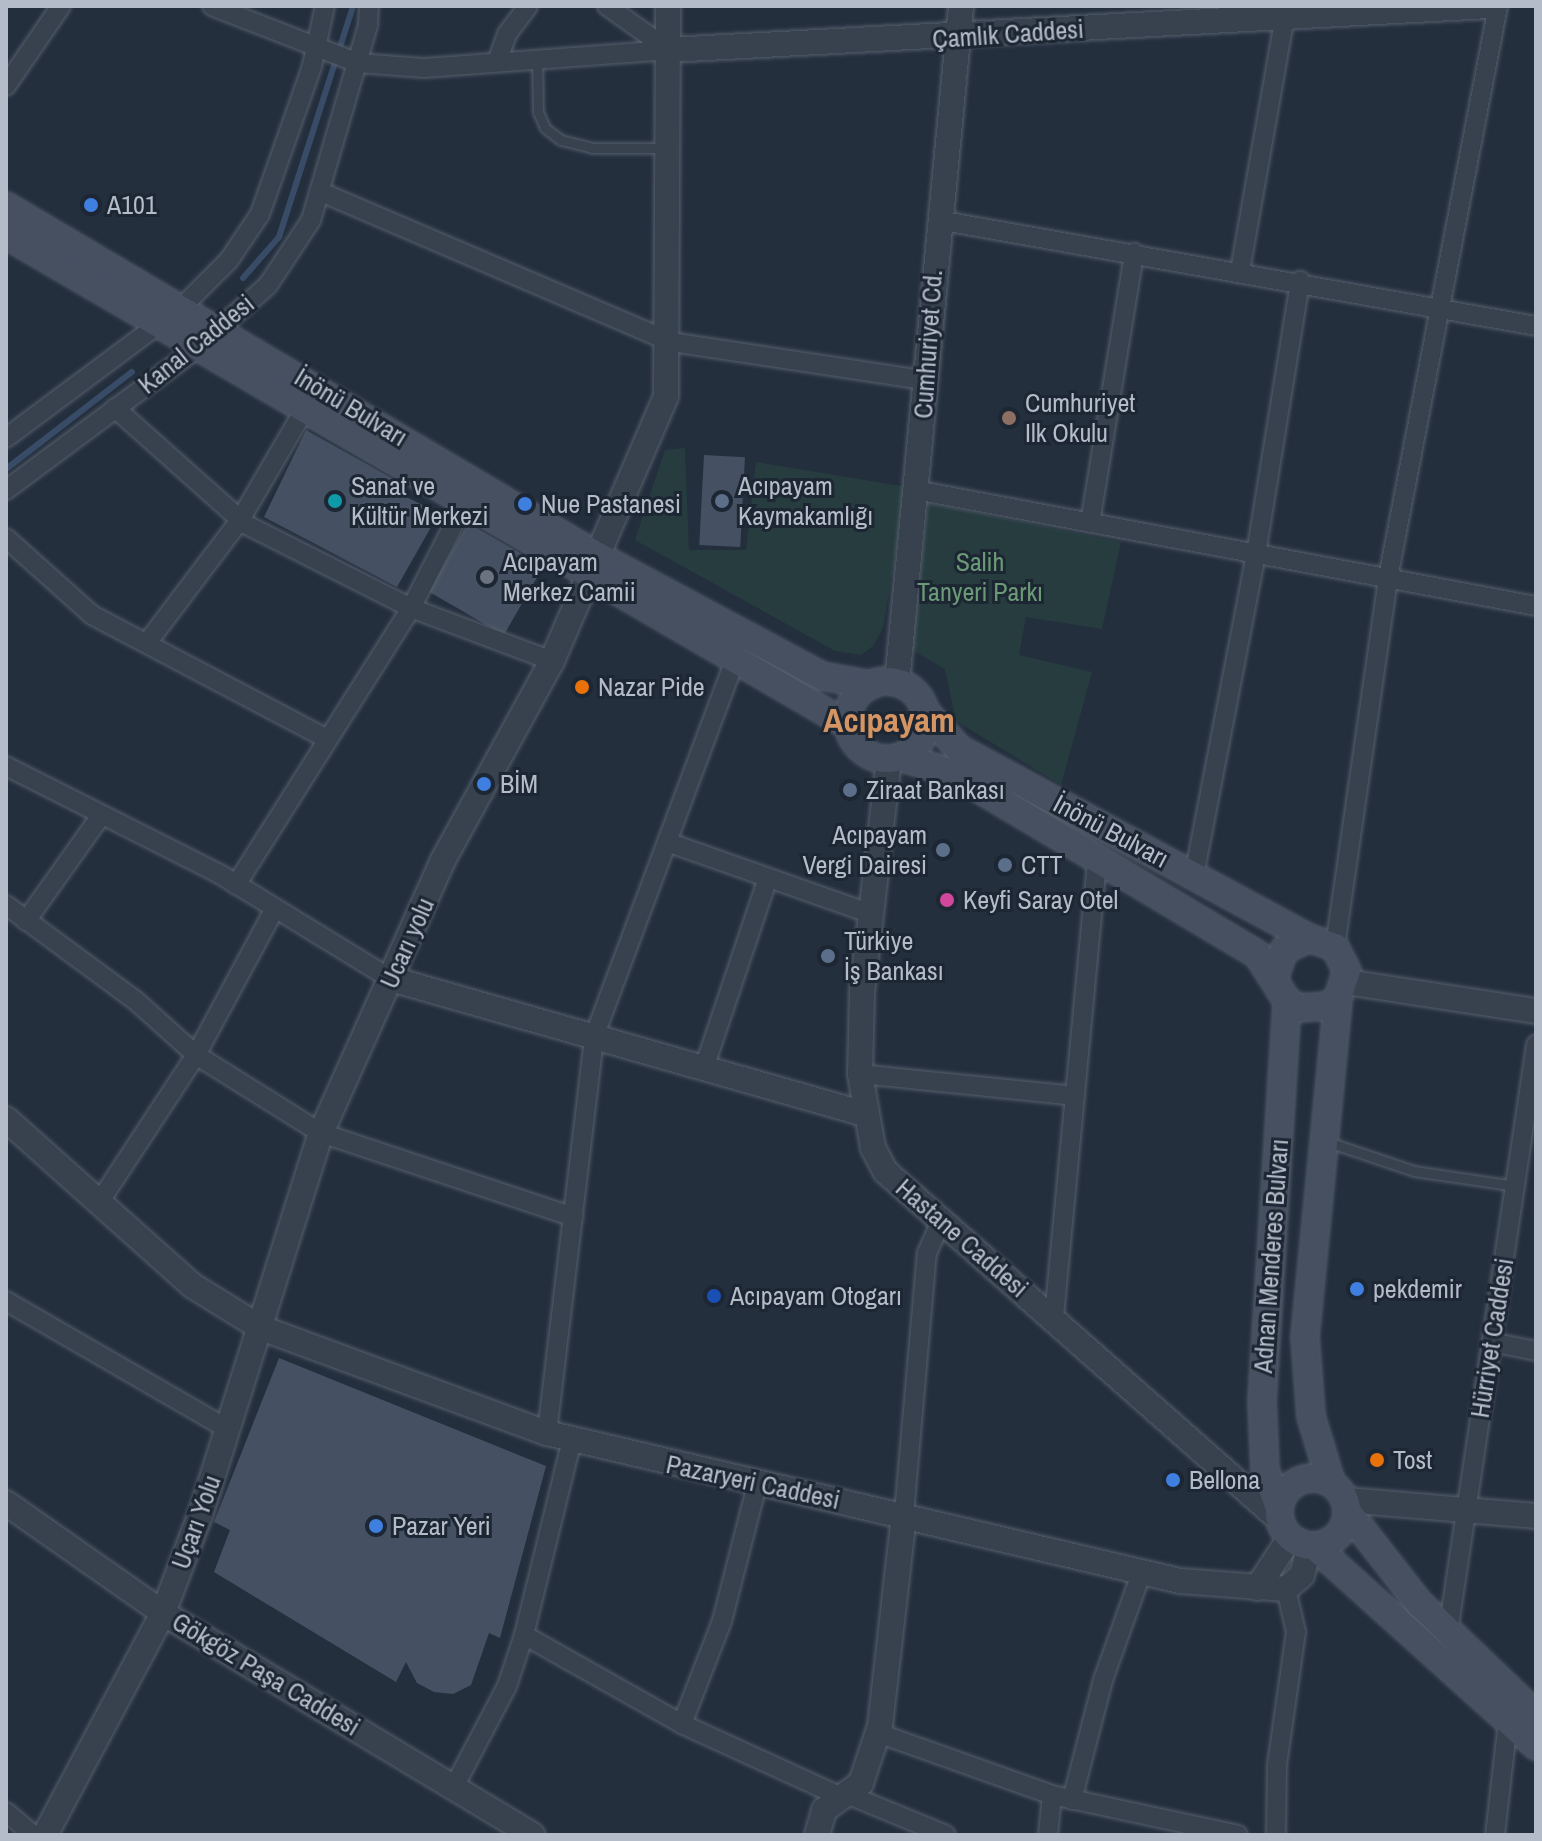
<!DOCTYPE html>
<meta charset="utf-8">
<style>
body{margin:0}
#map{position:relative;width:1542px;height:1841px;overflow:hidden;background:#242f3e;font-family:"Archivo Narrow",sans-serif}
div>[style]{position:absolute}
[style*='--x']{left:calc(var(--x)*1px);top:calc(var(--y)*1px);width:calc(var(--w)*1px);rotate:calc(var(--a)*1deg)}
.green>*{inset:0;background:#263c3f}
.stream>*{height:6px;margin:-3px;padding:0 3px;transform-origin:3px;border-radius:3px;background:#394c67}
.building>*{inset:0;background:#455162;transform-origin:0 0}
.roads{filter:drop-shadow(0 0 2px #565f6c) drop-shadow(0 0 2px #565f6c)}
.service>*{height:9px;margin:-4.5px;padding:0 4.5px;transform-origin:4.5px;border-radius:4.5px;background:#38414e}
.minor>*{height:18px;margin:-9px;padding:0 9px;transform-origin:9px;border-radius:9px;background:#38414e}
.tertiary>*{height:24px;margin:-12px;padding:0 12px;transform-origin:12px;border-radius:12px;background:#38414e}
.secondary>*{height:26px;margin:-13px;padding:0 13px;transform-origin:13px;border-radius:13px;background:#465061}
.secondary>.ring{margin:-13px;padding:0;box-sizing:content-box;background:none;border:26px solid #465061;border-radius:50%}
.dots>*{width:22px;height:22px;translate:-50% -50%;box-sizing:border-box;border:4px solid #1d2633;border-radius:50%}
span{translate:-50% -50%;white-space:nowrap;text-align:center;line-height:1.15;-webkit-text-stroke:6px #1d2633;paint-order:stroke}
.street-label{font-size:26px;color:#b4bcc9}
.poi-label{font-size:26px;color:#b4bcc9}
.left{translate:0 -50%;text-align:left}
.right{translate:-100% -50%;text-align:right}
.park-label{font-size:26px;color:#6b9a76}
.district-label{font-size:34px;color:#d59563;font-weight:700}
.frame{position:absolute;inset:0;border:8px solid #b4bcc9;pointer-events:none}
</style>
<div id="map">
<div class="green">
<div style="clip-path:polygon(685px 448px,689px 550px,746px 550px,756px 462px,907px 487px,883px 628px,873px 646px,861px 655px,835px 651px,635px 540px,665px 450px)"></div>
<div style="clip-path:polygon(928px 503px,1121px 542px,1102px 629px,1026px 617px,1019px 655px,1092px 672px,1061px 785px,956px 721px,945px 669px,912px 650px)"></div>
</div>
<div class="stream">
<div style="--x:243;--y:278;--w:55;--a:-48.7"></div>
<div style="--x:279;--y:237;--w:243;--a:-72.2"></div>
<div style="--x:6;--y:469;--w:159;--a:-37.6"></div>
</div>
<div class="building">
<div style="clip-path:polygon(306px 430px,404px 485px,400px 494px,439px 513px,397px 587px,264px 517px)"></div>
<div style="left:704px;top:455px;width:41px;height:90px;rotate:3deg"></div>
<div style="left:468px;top:523px;width:87px;height:79px;rotate:30deg"></div>
<div style="clip-path:polygon(279px 1358px,546px 1466px,500px 1638px,489px 1633px,471px 1685px,453px 1694px,434px 1692px,417px 1683px,406px 1662px,396px 1682px,214px 1572px,230px 1530px,214px 1522px)"></div>
</div>
<div class="roads">
<div class="service">
<div style="--x:537;--y:60;--w:52;--a:88.9"></div>
<div style="--x:538;--y:112;--w:17;--a:66"></div>
<div style="--x:545;--y:128;--w:20;--a:37"></div>
<div style="--x:561;--y:140;--w:32;--a:14"></div>
<div style="--x:592;--y:148;--w:75;--a:0"></div>
<div style="--x:1328;--y:1142;--w:91;--a:18.6"></div>
<div style="--x:1414;--y:1171;--w:102;--a:8.4"></div>
</div>
<div class="minor">
<div style="--x:212;--y:6;--w:157;--a:21.3"></div>
<div style="--x:358;--y:63;--w:66;--a:4.3"></div>
<div style="--x:424;--y:68;--w:246;--a:-4.2"></div>
<div style="--x:607;--y:6;--w:76;--a:35.4"></div>
<div style="--x:497;--y:62;--w:30;--a:-70"></div>
<div style="--x:507;--y:34;--w:35;--a:-53"></div>
<div style="--x:6;--y:86;--w:97;--a:-55.5"></div>
<div style="--x:321;--y:192;--w:381;--a:23.2"></div>
<div style="--x:671;--y:342;--w:260;--a:8.6"></div>
<div style="--x:938;--y:220;--w:607;--a:10.05"></div>
<div style="--x:1240;--y:271;--w:259;--a:-80"></div>
<div style="--x:115;--y:408;--w:174;--a:41.7"></div>
<div style="--x:245;--y:524;--w:186;--a:26.8"></div>
<div style="--x:411;--y:608;--w:151;--a:20.6"></div>
<div style="--x:6;--y:438;--w:219;--a:-36.7"></div>
<div style="--x:182;--y:307;--w:66;--a:-45"></div>
<div style="--x:229;--y:260;--w:55;--a:-56"></div>
<div style="--x:260;--y:214;--w:157;--a:-70.6"></div>
<div style="--x:312;--y:66;--w:61;--a:-77.8"></div>
<div style="--x:6;--y:490;--w:237;--a:-36.6"></div>
<div style="--x:196;--y:349;--w:96;--a:-41.6"></div>
<div style="--x:268;--y:285;--w:78;--a:-56.5"></div>
<div style="--x:311;--y:220;--w:203;--a:-73.7"></div>
<div style="--x:368;--y:25;--w:19;--a:-87"></div>
<div style="--x:915;--y:490;--w:632;--a:10.58"></div>
<div style="--x:1090;--y:523;--w:274;--a:-80.7"></div>
<div style="--x:6;--y:538;--w:115;--a:41.8"></div>
<div style="--x:92;--y:615;--w:263;--a:27.8"></div>
<div style="--x:147;--y:643;--w:154;--a:-52.9"></div>
<div style="--x:240;--y:520;--w:125;--a:-59.7"></div>
<div style="--x:6;--y:766;--w:237;--a:26.8"></div>
<div style="--x:218;--y:873;--w:203;--a:31.5"></div>
<div style="--x:667;--y:842;--w:216;--a:19.4"></div>
<div style="--x:1194;--y:876;--w:328;--a:-79.1"></div>
<div style="--x:1256;--y:554;--w:277;--a:-80.8"></div>
<div style="--x:236;--y:885;--w:328;--a:-57.7"></div>
<div style="--x:411;--y:608;--w:118;--a:-62.8"></div>
<div style="--x:6;--y:905;--w:160;--a:36.4"></div>
<div style="--x:135;--y:1000;--w:82;--a:42"></div>
<div style="--x:196;--y:1055;--w:147;--a:32"></div>
<div style="--x:321;--y:1133;--w:266;--a:18.4"></div>
<div style="--x:26;--y:921;--w:128;--a:-54.6"></div>
<div style="--x:1335;--y:947;--w:373;--a:-81.8"></div>
<div style="--x:1388;--y:578;--w:582;--a:-79.11"></div>
<div style="--x:704;--y:1068;--w:200;--a:-71.4"></div>
<div style="--x:860;--y:1074;--w:216;--a:5.8"></div>
<div style="--x:100;--y:1201;--w:175;--a:-56.7"></div>
<div style="--x:196;--y:1055;--w:165;--a:-61.7"></div>
<div style="--x:6;--y:1301;--w:256;--a:30"></div>
<div style="--x:1054;--y:1317;--w:460;--a:-84.6"></div>
<div style="--x:1491;--y:1342;--w:46;--a:11.3"></div>
<div style="--x:547;--y:1433;--w:399;--a:-83.2"></div>
<div style="--x:594;--y:1037;--w:406;--a:-69.5"></div>
<div style="--x:904;--y:1514;--w:262;--a:-85"></div>
<div style="--x:927;--y:1253;--w:37;--a:-66"></div>
<div style="--x:1448;--y:1632;--w:594;--a:-81.47"></div>
<div style="--x:524;--y:1635;--w:181;--a:29.4"></div>
<div style="--x:682;--y:1724;--w:173;--a:24.6"></div>
<div style="--x:682;--y:1724;--w:110;--a:-68.8"></div>
<div style="--x:722;--y:1621;--w:140;--a:-75.6"></div>
<div style="--x:878;--y:1733;--w:185;--a:19.6"></div>
<div style="--x:1052;--y:1795;--w:190;--a:12.1"></div>
<div style="--x:455;--y:1785;--w:112;--a:-62.3"></div>
<div style="--x:507;--y:1686;--w:54;--a:-71.6"></div>
<div style="--x:524;--y:1635;--w:201;--a:-76.2"></div>
<div style="--x:844;--y:1793;--w:110;--a:22.4"></div>
<div style="--x:1072;--y:1800;--w:124;--a:-75.5"></div>
<div style="--x:1103;--y:1680;--w:113;--a:-70.3"></div>
<div style="--x:6;--y:1812;--w:35;--a:40"></div>
<div style="--x:1048;--y:1835;--w:40;--a:-84.3"></div>
<div style="--x:1276;--y:1835;--w:70;--a:-89.2"></div>
<div style="--x:1277;--y:1765;--w:134;--a:-81.9"></div>
<div style="--x:1296;--y:1632;--w:44;--a:-103.1"></div>
<div style="--x:1495;--y:1835;--w:115;--a:-83.5"></div>
</div>
<div class="tertiary">
<div style="--x:669;--y:50;--w:822;--a:-3.07"></div>
<div style="--x:897;--y:683;--w:680;--a:-84.6"></div>
<div style="--x:889;--y:759;--w:236;--a:96.6"></div>
<div style="--x:862;--y:993;--w:81;--a:91.4"></div>
<div style="--x:860;--y:1074;--w:75;--a:80"></div>
<div style="--x:873;--y:1148;--w:27;--a:62"></div>
<div style="--x:886;--y:1172;--w:524;--a:41.44"></div>
<div style="--x:391;--y:979;--w:494;--a:15.9"></div>
<div style="--x:1346;--y:982;--w:192;--a:8.7"></div>
<div style="--x:6;--y:1119;--w:251;--a:41.8"></div>
<div style="--x:193;--y:1286;--w:80;--a:31.7"></div>
<div style="--x:261;--y:1328;--w:305;--a:20.2"></div>
<div style="--x:547;--y:1433;--w:650;--a:13.16"></div>
<div style="--x:1180;--y:1581;--w:106;--a:4.3"></div>
<div style="--x:1286;--y:1589;--w:21;--a:-41"></div>
<div style="--x:1302;--y:1575;--w:30;--a:-75"></div>
<div style="--x:1346;--y:1500;--w:191;--a:4.8"></div>
<div style="--x:6;--y:1503;--w:192;--a:35"></div>
<div style="--x:163;--y:1613;--w:431;--a:31"></div>
<div style="--x:1257;--y:1588;--w:60;--a:-56.6"></div>
<div style="--x:45;--y:1835;--w:251;--a:-62"></div>
<div style="--x:163;--y:1613;--w:107;--a:-69.2"></div>
<div style="--x:201;--y:1513;--w:398;--a:-72.5"></div>
<div style="--x:321;--y:1133;--w:297;--a:-65.9"></div>
<div style="--x:442;--y:862;--w:229;--a:-61.3"></div>
<div style="--x:552;--y:661;--w:288;--a:-66.7"></div>
<div style="--x:666;--y:396;--w:390;--a:-89.7"></div>
<div style="--x:817;--y:1835;--w:26;--a:-74"></div>
<div style="--x:824;--y:1810;--w:46;--a:-36.1"></div>
<div style="--x:861;--y:1783;--w:60;--a:-71.6"></div>
<div style="--x:880;--y:1726;--w:213;--a:-83.5"></div>
</div>
<div class="secondary">
<div style="--x:6;--y:206;--w:685;--a:30.61"></div>
<div style="--x:596;--y:555;--w:256;--a:28.2"></div>
<div style="--x:822;--y:676;--w:50;--a:10.4"></div>
<div style="--x:6;--y:235;--w:974;--a:30.2"></div>
<div class="ring" style="left:848px;top:681px;width:52px;height:52px"></div>
<div style="--x:924;--y:710;--w:52;--a:48.1"></div>
<div style="--x:959;--y:749;--w:398;--a:28.4"></div>
<div style="--x:900;--y:757;--w:55;--a:16.8"></div>
<div style="--x:953;--y:773;--w:355;--a:30.8"></div>
<div style="--x:1258;--y:955;--w:54;--a:57.8"></div>
<div style="--x:1287;--y:1001;--w:14;--a:30"></div>
<div style="--x:1299;--y:1008;--w:28;--a:-4"></div>
<div style="--x:1327;--y:1006;--w:14;--a:-36"></div>
<div style="--x:1338;--y:998;--w:28;--a:-72"></div>
<div style="--x:1347;--y:971;--w:27;--a:-117"></div>
<div style="--x:1335;--y:947;--w:28;--a:-161"></div>
<div style="--x:1309;--y:938;--w:28;--a:154"></div>
<div style="--x:1284;--y:950;--w:28;--a:109"></div>
<div class="ring" style="left:1279px;top:1478px;width:42px;height:42px"></div>
<div style="--x:1331;--y:1482;--w:69;--a:-106.9"></div>
<div style="--x:1311;--y:1416;--w:79;--a:-94.3"></div>
<div style="--x:1305;--y:1337;--w:341;--a:-84.4"></div>
<div style="--x:1279;--y:1508;--w:40;--a:-110.2"></div>
<div style="--x:1265;--y:1470;--w:69;--a:-92.5"></div>
<div style="--x:1262;--y:1401;--w:401;--a:-86.4"></div>
<div style="--x:1348;--y:1512;--w:117;--a:52"></div>
<div style="--x:1420;--y:1604;--w:161;--a:43.7"></div>
<div style="--x:1314;--y:1546;--w:299;--a:42"></div>
</div>
</div>
<div class="dots">
<div style="left:91px;top:205px;background:#3f7fe0"></div>
<div style="left:1009px;top:418px;background:#8d6e63"></div>
<div style="left:335px;top:501px;background:#0f9aa8"></div>
<div style="left:722px;top:501px;background:#5c6f8a"></div>
<div style="left:525px;top:504px;background:#3f7fe0"></div>
<div style="left:487px;top:577px;background:#6b7280"></div>
<div style="left:582px;top:687px;background:#e8710a"></div>
<div style="left:484px;top:784px;background:#3f7fe0"></div>
<div style="left:850px;top:790px;background:#5c6f8a"></div>
<div style="left:943px;top:850px;background:#5c6f8a"></div>
<div style="left:1005px;top:865px;background:#5c6f8a"></div>
<div style="left:947px;top:900px;background:#d1479c"></div>
<div style="left:828px;top:956px;background:#5c6f8a"></div>
<div style="left:1357px;top:1289px;background:#3f7fe0"></div>
<div style="left:714px;top:1296px;background:#1a4fb4"></div>
<div style="left:1377px;top:1460px;background:#e8710a"></div>
<div style="left:1173px;top:1480px;background:#3f7fe0"></div>
<div style="left:376px;top:1526px;background:#3f7fe0"></div>
</div>
<div class="street-label">
<span style="left:1008px;top:34px;rotate:-4deg">Çamlık Caddesi</span>
<span style="left:196px;top:344px;rotate:-39deg">Kanal Caddesi</span>
<span style="left:928px;top:344px;rotate:-86deg">Cumhuriyet Cd.</span>
<span style="left:351px;top:407px;rotate:31deg">İnönü Bulvarı</span>
<span style="left:1111px;top:831px;rotate:28deg">İnönü Bulvarı</span>
<span style="left:407px;top:943px;rotate:-66deg">Ucarı yolu</span>
<span style="left:962px;top:1238px;rotate:41deg">Hastane Caddesi</span>
<span style="left:1271px;top:1256px;rotate:-86deg">Adnan Menderes Bulvarı</span>
<span style="left:1492px;top:1338px;rotate:-81deg">Hürriyet Caddesi</span>
<span style="left:753px;top:1482px;rotate:12deg">Pazaryeri Caddesi</span>
<span style="left:196px;top:1522px;rotate:-70deg">Uçarı Yolu</span>
<span style="left:266px;top:1674px;rotate:31deg">Gökgöz Paşa Caddesi</span>
</div>
<div class="poi-label">
<span class="left" style="left:107px;top:205px">A101</span>
<span class="left" style="left:1025px;top:418px">Cumhuriyet<br>Ilk Okulu</span>
<span class="left" style="left:351px;top:501px">Sanat ve<br>Kültür Merkezi</span>
<span class="left" style="left:738px;top:501px">Acıpayam<br>Kaymakamlığı</span>
<span class="left" style="left:541px;top:504px">Nue Pastanesi</span>
<span class="left" style="left:503px;top:577px">Acıpayam<br>Merkez Camii</span>
<span class="left" style="left:598px;top:687px">Nazar Pide</span>
<span class="left" style="left:500px;top:784px">BİM</span>
<span class="left" style="left:866px;top:790px">Ziraat Bankası</span>
<span class="right" style="left:927px;top:850px">Acıpayam<br>Vergi Dairesi</span>
<span class="left" style="left:1021px;top:865px">CTT</span>
<span class="left" style="left:963px;top:900px">Keyfi Saray Otel</span>
<span class="left" style="left:844px;top:956px">Türkiye<br>İş Bankası</span>
<span class="left" style="left:1373px;top:1289px">pekdemir</span>
<span class="left" style="left:730px;top:1296px">Acıpayam Otogarı</span>
<span class="left" style="left:1393px;top:1460px">Tost</span>
<span class="left" style="left:1189px;top:1480px">Bellona</span>
<span class="left" style="left:392px;top:1526px">Pazar Yeri</span>
</div>
<div class="park-label">
<span style="left:980px;top:577px">Salih<br>Tanyeri Parkı</span>
</div>
<div class="district-label">
<span style="left:889px;top:721px">Acıpayam</span>
</div>
<div class="frame"></div>
</div>
